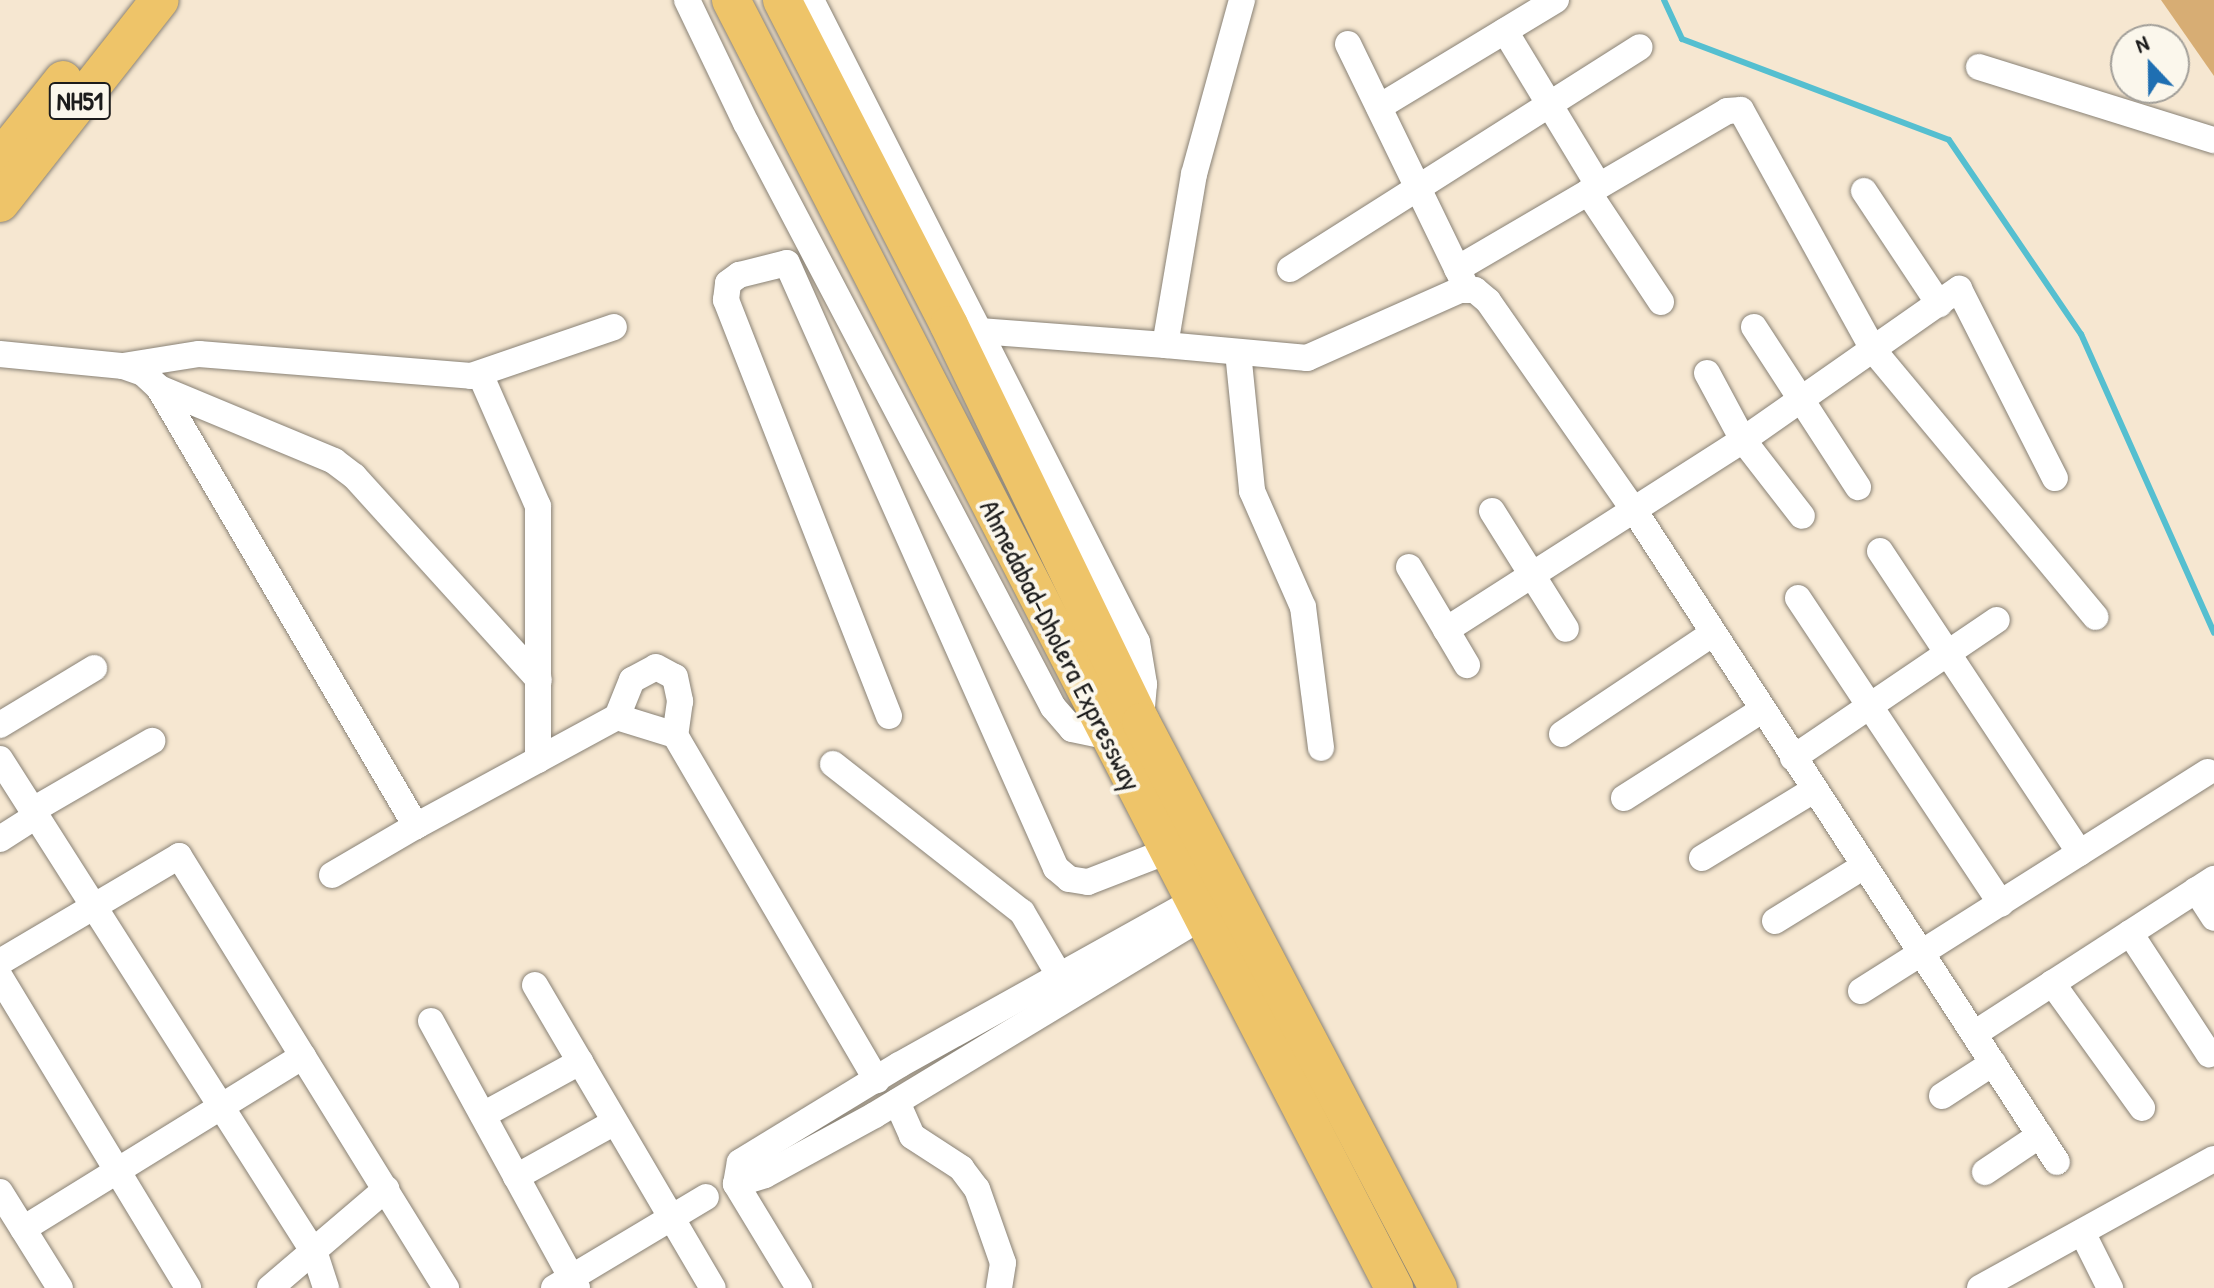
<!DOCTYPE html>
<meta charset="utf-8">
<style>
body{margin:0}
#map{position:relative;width:2214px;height:1288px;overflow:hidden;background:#f6e7d1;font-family:"Patrick Hand",sans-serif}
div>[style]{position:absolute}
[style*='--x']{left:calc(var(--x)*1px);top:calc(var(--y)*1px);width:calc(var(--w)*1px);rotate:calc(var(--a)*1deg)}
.stream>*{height:6px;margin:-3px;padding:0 3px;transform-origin:3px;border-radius:3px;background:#55bfd0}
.building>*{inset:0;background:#d7ad74}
.roads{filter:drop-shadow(0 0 2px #898276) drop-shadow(0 0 2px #898276)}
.minor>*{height:26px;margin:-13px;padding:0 13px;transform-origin:13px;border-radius:13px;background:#fff}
.highway>*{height:38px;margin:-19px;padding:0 19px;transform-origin:19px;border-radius:19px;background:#eec469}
span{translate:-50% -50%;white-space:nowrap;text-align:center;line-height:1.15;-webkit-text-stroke:8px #fbf7ec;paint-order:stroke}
.shield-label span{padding:2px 6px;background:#fbf7ec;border:2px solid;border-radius:6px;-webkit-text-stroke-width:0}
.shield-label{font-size:26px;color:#1c1c1c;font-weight:700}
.street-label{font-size:28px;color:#1c1c1c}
.north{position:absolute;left:2110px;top:24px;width:80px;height:80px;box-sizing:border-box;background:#fbf7ec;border:2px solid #a29f99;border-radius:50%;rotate:338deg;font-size:22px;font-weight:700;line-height:32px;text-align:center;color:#1c1c1c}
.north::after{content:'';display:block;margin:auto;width:28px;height:36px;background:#1f6fb2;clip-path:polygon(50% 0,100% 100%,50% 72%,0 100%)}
</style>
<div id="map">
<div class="stream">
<div style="--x:1664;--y:0;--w:43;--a:65.2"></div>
<div style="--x:1682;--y:39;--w:285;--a:20.7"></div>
<div style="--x:1949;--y:140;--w:235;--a:55.8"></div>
<div style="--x:2081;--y:334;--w:327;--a:66"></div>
</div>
<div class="building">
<div style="clip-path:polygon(2161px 0,2214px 0,2214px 76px)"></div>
</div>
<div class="roads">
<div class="minor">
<div style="--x:687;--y:0;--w:136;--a:64.4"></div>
<div style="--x:746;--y:123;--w:660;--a:62.27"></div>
<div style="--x:1053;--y:707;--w:29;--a:49"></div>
<div style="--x:1072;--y:729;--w:38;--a:12"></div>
<div style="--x:811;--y:0;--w:720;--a:63.08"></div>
<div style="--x:1137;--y:642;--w:43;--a:80.5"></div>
<div style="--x:1144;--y:684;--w:35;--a:95"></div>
<div style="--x:1242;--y:0;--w:180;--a:105.4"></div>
<div style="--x:1194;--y:174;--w:173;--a:99.6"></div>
<div style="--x:1165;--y:345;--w:143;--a:5.2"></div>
<div style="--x:1307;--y:358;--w:167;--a:-24"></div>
<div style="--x:1460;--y:290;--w:15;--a:0"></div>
<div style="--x:1475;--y:290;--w:17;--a:40"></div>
<div style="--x:1488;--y:301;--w:255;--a:55.1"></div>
<div style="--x:1634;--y:510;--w:777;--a:57.03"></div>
<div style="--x:1505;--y:31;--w:181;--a:58.8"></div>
<div style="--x:1348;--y:44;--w:268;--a:64.1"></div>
<div style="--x:1979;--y:67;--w:246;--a:17.3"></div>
<div style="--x:1379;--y:107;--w:207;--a:-31.2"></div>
<div style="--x:1864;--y:191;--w:136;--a:56.4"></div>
<div style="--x:1588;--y:192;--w:132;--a:56.4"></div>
<div style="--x:1290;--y:269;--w:414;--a:-32.4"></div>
<div style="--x:1457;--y:269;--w:313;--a:-30.3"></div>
<div style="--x:1727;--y:111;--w:14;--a:-4"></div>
<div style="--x:1741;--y:110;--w:275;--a:61.1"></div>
<div style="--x:1874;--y:351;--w:346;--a:50.2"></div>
<div style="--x:1754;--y:327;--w:191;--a:57"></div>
<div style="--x:979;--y:331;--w:187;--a:4.3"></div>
<div style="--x:1238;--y:352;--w:140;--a:84.2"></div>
<div style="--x:1252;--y:491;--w:127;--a:66.3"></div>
<div style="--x:1303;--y:607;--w:142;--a:82.7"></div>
<div style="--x:0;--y:354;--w:124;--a:5.6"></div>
<div style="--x:123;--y:366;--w:21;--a:19"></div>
<div style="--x:143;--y:373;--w:22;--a:43"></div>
<div style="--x:159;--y:388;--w:508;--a:59.6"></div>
<div style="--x:416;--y:826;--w:229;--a:-28.5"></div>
<div style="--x:617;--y:717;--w:61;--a:17.2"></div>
<div style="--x:675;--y:735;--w:400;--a:59.7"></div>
<div style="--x:123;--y:366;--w:77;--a:-9"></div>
<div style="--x:199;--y:354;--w:273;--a:4.6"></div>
<div style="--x:471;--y:376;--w:151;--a:-18.9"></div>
<div style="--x:1707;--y:373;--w:76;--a:61.8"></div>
<div style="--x:1743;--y:440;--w:96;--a:52.2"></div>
<div style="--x:480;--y:374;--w:144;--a:66.3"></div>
<div style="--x:538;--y:506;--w:254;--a:90"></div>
<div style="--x:159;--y:388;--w:190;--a:22.6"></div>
<div style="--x:334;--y:461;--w:25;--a:37"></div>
<div style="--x:354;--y:476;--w:275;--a:47.8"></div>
<div style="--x:1492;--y:511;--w:139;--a:57.9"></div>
<div style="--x:1880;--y:551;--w:362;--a:56.5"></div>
<div style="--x:1409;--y:567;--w:114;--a:59.4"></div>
<div style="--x:1798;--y:598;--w:367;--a:56.4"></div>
<div style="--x:1446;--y:630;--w:353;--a:-32.6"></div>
<div style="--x:1743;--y:440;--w:264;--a:-35"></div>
<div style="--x:1959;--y:289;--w:212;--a:63.1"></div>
<div style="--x:889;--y:716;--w:447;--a:-111.4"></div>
<div style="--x:726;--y:300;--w:17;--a:-83"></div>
<div style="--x:728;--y:283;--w:14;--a:-36"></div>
<div style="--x:739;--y:275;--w:49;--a:-14"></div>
<div style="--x:787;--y:263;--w:662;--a:66.03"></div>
<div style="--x:1056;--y:868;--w:17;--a:40"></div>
<div style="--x:1069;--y:879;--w:19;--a:9"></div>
<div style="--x:1088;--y:882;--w:86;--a:-21.2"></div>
<div style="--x:617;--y:717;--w:40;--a:-68"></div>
<div style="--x:632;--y:680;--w:27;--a:-28"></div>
<div style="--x:656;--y:667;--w:21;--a:28"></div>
<div style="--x:675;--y:677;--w:25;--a:78"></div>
<div style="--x:680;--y:701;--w:34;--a:98"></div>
<div style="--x:0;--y:725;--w:110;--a:-31.2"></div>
<div style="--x:1562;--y:734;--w:180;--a:-33.7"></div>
<div style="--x:1793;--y:758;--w:246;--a:-34.1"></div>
<div style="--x:0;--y:759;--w:587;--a:57.53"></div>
<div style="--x:315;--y:1254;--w:36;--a:72"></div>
<div style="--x:833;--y:764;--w:240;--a:38.1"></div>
<div style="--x:1022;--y:912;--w:73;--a:59.6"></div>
<div style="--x:1624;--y:798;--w:164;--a:-32.5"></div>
<div style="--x:33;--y:810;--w:138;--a:-30.1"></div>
<div style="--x:0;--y:839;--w:43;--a:-32.6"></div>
<div style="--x:1702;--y:858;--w:131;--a:-31.3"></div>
<div style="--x:332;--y:875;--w:97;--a:-30.3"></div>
<div style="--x:2196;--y:890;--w:33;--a:57"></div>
<div style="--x:1775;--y:921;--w:105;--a:-31.7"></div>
<div style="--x:2130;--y:933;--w:145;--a:56.9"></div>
<div style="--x:0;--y:962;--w:208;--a:-30.6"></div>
<div style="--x:179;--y:856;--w:508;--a:58.28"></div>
<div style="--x:0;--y:977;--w:363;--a:58.8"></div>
<div style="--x:2052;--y:983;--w:154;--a:54.2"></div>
<div style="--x:535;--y:985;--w:351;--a:59.6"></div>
<div style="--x:1861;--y:991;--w:410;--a:-32.3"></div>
<div style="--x:431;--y:1021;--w:304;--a:61.3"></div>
<div style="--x:1974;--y:1034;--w:286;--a:-32.9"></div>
<div style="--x:1942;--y:1096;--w:61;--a:-32.9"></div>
<div style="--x:897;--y:1102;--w:37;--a:66"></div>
<div style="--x:912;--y:1136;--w:59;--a:33.1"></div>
<div style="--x:961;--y:1168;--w:26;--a:53"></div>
<div style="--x:977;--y:1189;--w:78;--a:70.6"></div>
<div style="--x:1003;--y:1263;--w:25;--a:99"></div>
<div style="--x:483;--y:1115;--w:111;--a:-28.7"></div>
<div style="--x:1985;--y:1172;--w:66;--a:-33.9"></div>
<div style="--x:516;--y:1177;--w:113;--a:-29.1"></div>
<div style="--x:736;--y:1184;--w:30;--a:-17"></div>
<div style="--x:765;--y:1175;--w:125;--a:-28.6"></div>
<div style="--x:875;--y:1115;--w:382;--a:-31.2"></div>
<div style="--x:0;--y:1192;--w:113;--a:58"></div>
<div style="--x:23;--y:1229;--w:329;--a:-31.7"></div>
<div style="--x:2082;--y:1232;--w:63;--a:63.4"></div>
<div style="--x:270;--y:1288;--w:153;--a:-40.5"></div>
<div style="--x:554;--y:1288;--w:177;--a:-30.9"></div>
<div style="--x:799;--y:1288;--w:122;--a:-121.2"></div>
<div style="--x:736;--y:1184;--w:22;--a:-80"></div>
<div style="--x:740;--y:1162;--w:186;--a:-31.4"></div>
<div style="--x:899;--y:1065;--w:338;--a:-29.1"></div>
<div style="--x:1980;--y:1288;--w:267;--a:-28.9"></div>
</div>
<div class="highway">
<div style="--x:731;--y:0;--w:1449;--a:62.76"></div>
<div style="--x:782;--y:0;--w:365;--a:62.8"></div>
<div style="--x:949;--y:325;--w:441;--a:64.2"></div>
<div style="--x:1141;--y:722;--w:639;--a:62.31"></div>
<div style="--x:0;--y:159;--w:101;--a:-51.4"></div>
<div style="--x:0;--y:203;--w:258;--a:-51.8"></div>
</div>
</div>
<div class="shield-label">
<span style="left:80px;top:101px">NH51</span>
</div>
<div class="street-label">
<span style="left:1061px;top:645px;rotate:63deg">Ahmedabad–Dholera Expressway</span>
</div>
<div class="north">N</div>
</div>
